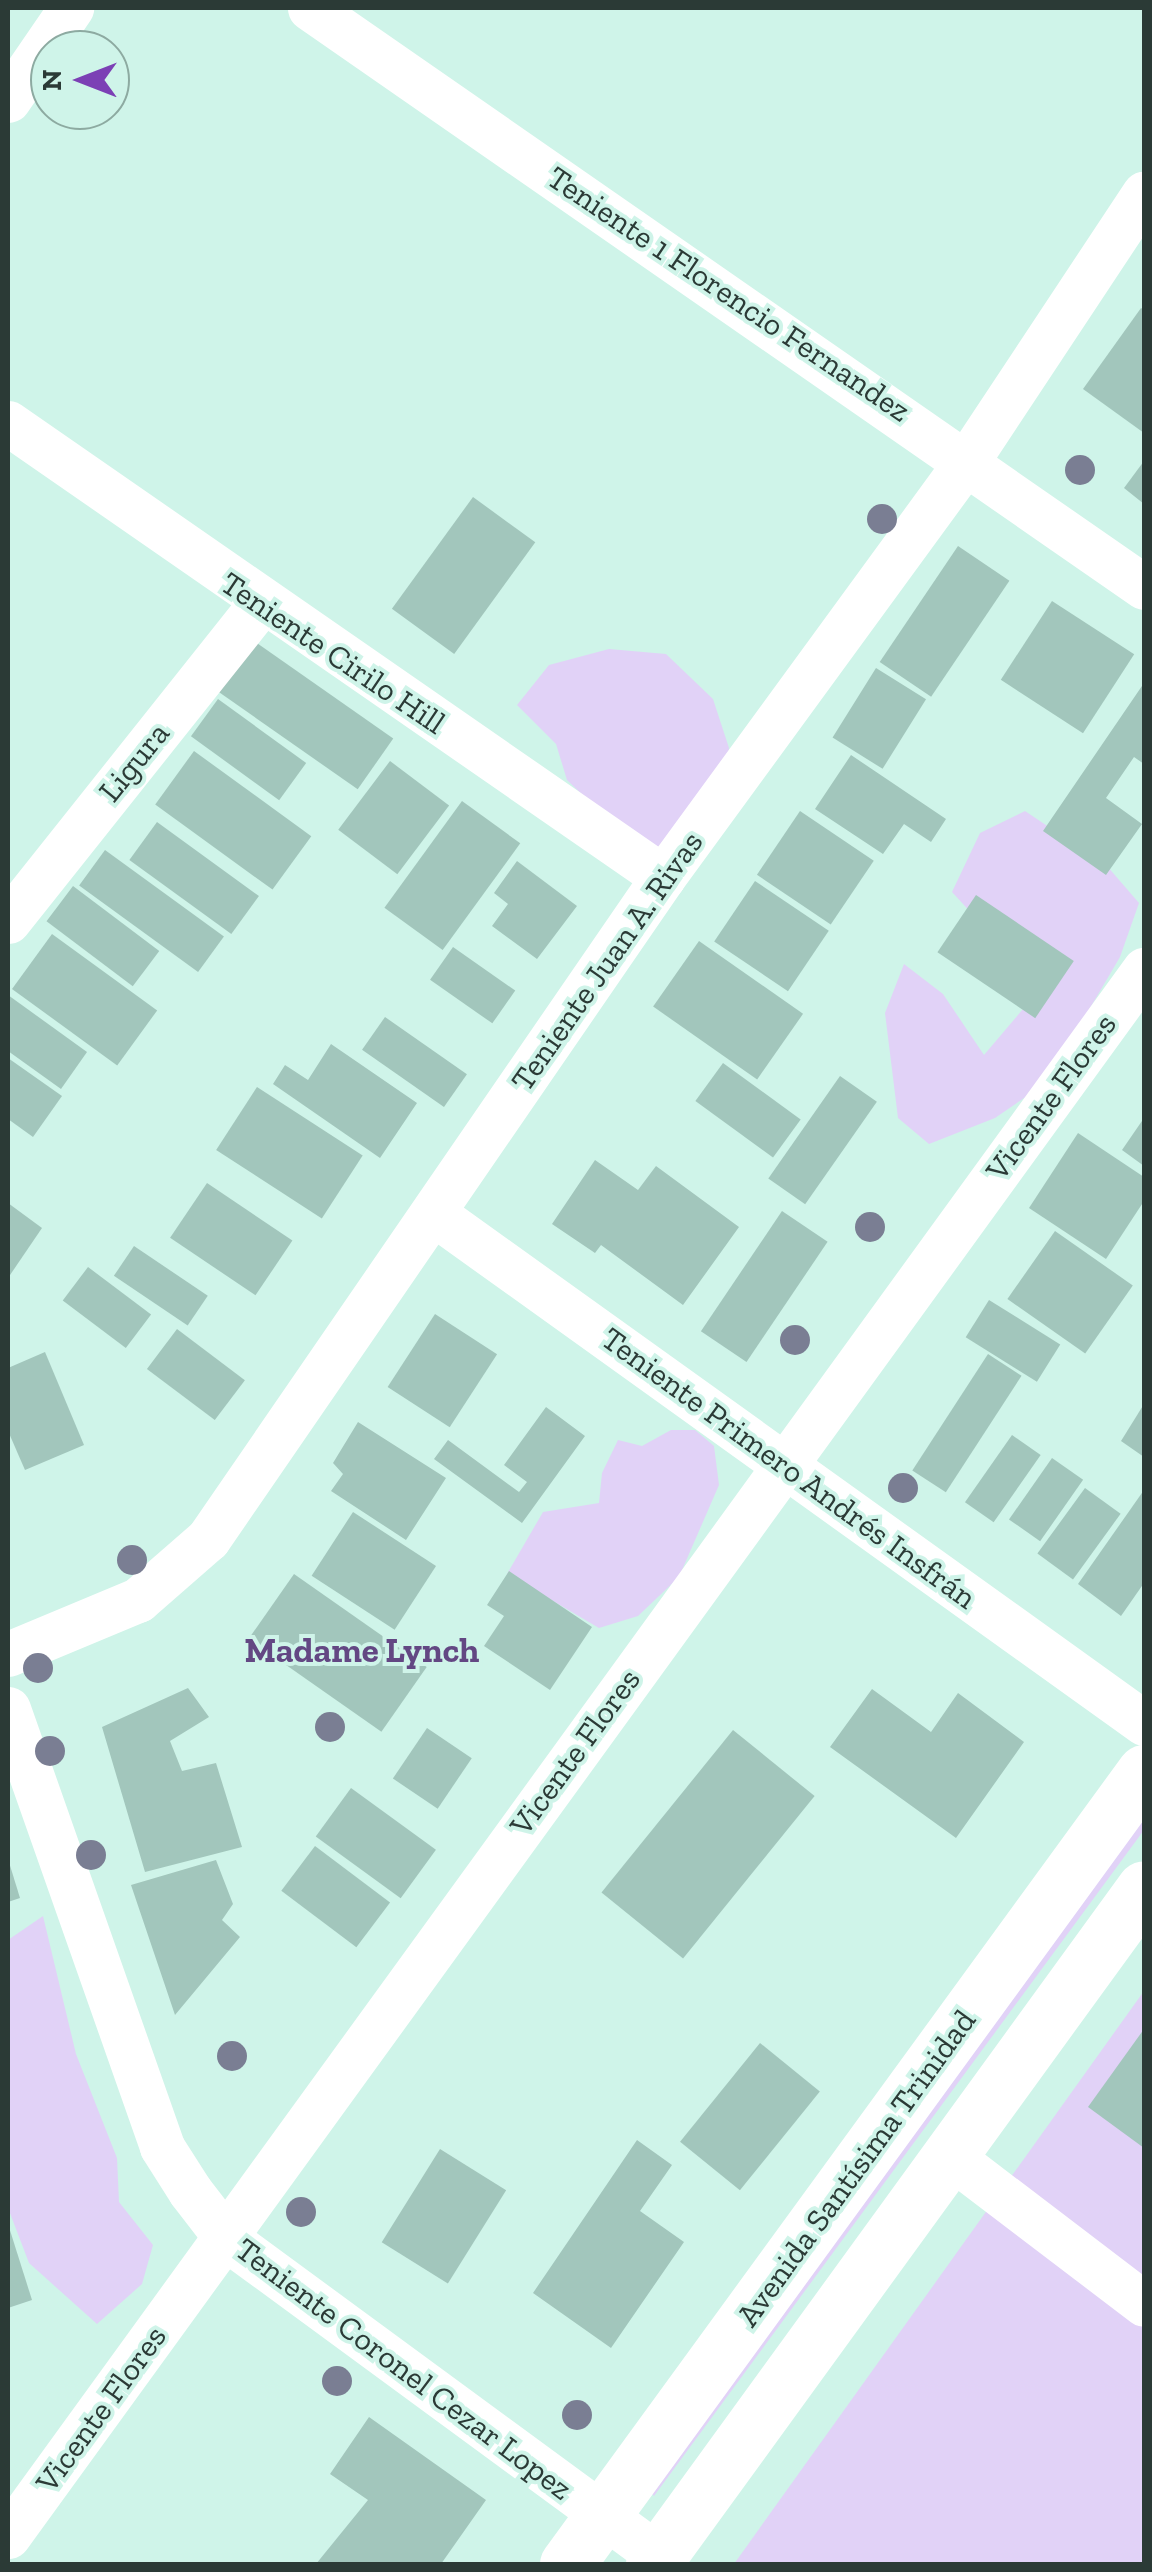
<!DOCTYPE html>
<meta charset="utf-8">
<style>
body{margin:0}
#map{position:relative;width:1152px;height:2572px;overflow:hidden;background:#cff4e9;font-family:"Zilla Slab",serif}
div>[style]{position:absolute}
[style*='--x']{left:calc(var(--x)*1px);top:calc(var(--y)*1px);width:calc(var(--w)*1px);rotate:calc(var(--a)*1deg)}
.green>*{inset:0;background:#e1d2f7}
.building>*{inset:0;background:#a2c6bc;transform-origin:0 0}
.street>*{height:45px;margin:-22.5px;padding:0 22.5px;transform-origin:22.5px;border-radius:22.5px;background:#fff}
.primary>*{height:55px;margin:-27.5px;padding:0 27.5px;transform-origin:27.5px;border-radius:27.5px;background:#fff}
.trees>*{width:30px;height:30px;margin:-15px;border-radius:50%;background:#7a7e93}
span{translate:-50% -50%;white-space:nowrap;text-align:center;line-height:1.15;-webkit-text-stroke:8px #cff4e9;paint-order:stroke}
.street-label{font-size:32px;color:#2b3a36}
.neighbourhood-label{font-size:35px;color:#634783;font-weight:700}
.frame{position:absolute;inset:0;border:10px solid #2b3a36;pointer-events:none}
.north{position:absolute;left:30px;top:30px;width:100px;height:100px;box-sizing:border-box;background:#cff4e9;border:2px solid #8daaa1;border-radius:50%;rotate:270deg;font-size:28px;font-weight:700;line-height:40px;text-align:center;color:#2b3a36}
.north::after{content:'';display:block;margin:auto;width:35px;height:45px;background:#7c40b5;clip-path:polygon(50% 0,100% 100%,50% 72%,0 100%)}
</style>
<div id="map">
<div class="green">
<div style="clip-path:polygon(609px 649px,666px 654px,713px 699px,729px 748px,720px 821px,666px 858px,617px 828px,567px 780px,556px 744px,517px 705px,549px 665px)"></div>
<div style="clip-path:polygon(1025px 811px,1107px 866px,1139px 903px,1120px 957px,1046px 1083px,995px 1118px,929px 1144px,898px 1118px,885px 1013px,904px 964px,943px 994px,984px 1055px,1063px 962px,986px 929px,952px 892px,980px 833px)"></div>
<div style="clip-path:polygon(671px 1430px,695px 1430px,714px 1446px,719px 1485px,679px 1577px,638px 1616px,599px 1628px,507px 1574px,543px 1512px,599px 1503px,602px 1473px,618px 1440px,642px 1446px)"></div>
<div style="clip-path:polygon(1144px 1810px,1144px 1830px,654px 2496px,652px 2494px)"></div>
<div style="clip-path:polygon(43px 1916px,76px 2054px,117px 2158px,119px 2202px,153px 2245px,142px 2284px,97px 2324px,29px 2263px,8px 2208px,8px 1940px)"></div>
<div style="clip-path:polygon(1144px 1991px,1144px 2564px,734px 2564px)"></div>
</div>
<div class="building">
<div style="clip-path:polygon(1141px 308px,1144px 310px,1144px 433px,1083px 389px)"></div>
<div style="clip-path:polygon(1144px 461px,1144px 504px,1124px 488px)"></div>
<div style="left:473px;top:497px;width:77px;height:138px;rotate:36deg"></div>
<div style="left:958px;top:546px;width:62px;height:140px;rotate:34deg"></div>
<div style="left:1052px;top:601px;width:98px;height:94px;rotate:33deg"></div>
<div style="left:254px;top:641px;width:170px;height:62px;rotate:35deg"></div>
<div style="left:876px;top:668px;width:59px;height:82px;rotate:32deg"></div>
<div style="clip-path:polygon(1144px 683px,1144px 764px,1134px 757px,1106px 798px,1142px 824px,1106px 875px,1043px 831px)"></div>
<div style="left:218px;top:699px;width:109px;height:46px;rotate:36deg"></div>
<div style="left:194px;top:751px;width:145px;height:66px;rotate:36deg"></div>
<div style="clip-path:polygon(851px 755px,946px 819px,931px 842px,904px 824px,883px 854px,815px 809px)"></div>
<div style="left:390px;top:761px;width:74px;height:86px;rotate:37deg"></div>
<div style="left:462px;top:801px;width:72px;height:132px;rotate:36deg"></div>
<div style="left:800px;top:811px;width:89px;height:77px;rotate:34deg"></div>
<div style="left:157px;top:822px;width:126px;height:47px;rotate:36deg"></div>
<div style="left:105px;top:850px;width:147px;height:44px;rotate:36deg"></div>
<div style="clip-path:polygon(517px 861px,577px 906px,537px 959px,492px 926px,508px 904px,494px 893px)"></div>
<div style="left:755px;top:881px;width:89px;height:73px;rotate:34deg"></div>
<div style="left:73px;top:886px;width:108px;height:44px;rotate:37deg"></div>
<div style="left:976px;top:895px;width:118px;height:69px;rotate:34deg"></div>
<div style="left:52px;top:934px;width:130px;height:68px;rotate:36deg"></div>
<div style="left:699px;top:941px;width:127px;height:80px;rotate:35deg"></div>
<div style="left:453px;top:947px;width:76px;height:40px;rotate:35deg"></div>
<div style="clip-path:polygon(8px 995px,87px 1052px,61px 1089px,8px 1051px)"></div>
<div style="left:385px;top:1017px;width:100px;height:40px;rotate:35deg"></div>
<div style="clip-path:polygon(331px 1044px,417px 1103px,380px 1158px,273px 1084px,285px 1065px,308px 1080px)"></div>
<div style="clip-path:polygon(8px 1058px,62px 1096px,33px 1137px,8px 1119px)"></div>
<div style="left:723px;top:1063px;width:96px;height:47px;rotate:36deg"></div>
<div style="left:840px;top:1076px;width:45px;height:125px;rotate:35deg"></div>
<div style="left:257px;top:1087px;width:126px;height:75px;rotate:33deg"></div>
<div style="clip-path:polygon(1144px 1118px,1144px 1166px,1122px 1150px)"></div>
<div style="clip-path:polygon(1078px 1133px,1144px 1177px,1144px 1201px,1106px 1259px,1029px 1208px)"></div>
<div style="clip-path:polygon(595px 1160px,638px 1190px,656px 1166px,739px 1227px,683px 1305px,601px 1245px,595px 1253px,552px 1224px)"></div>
<div style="left:207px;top:1183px;width:103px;height:66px;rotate:34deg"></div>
<div style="clip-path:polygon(8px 1203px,42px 1228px,8px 1278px)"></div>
<div style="left:782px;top:1211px;width:55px;height:145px;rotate:34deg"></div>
<div style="left:1055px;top:1231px;width:95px;height:83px;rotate:35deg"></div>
<div style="left:134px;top:1246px;width:89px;height:36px;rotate:34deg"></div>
<div style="left:88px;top:1267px;width:79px;height:42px;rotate:37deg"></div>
<div style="left:989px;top:1300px;width:84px;height:44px;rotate:32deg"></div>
<div style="left:435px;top:1314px;width:74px;height:87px;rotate:33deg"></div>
<div style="left:177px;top:1329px;width:85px;height:50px;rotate:37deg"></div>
<div style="clip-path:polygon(45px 1352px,84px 1445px,25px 1470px,8px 1431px,8px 1368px)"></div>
<div style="left:988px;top:1354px;width:40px;height:139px;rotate:33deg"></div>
<div style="clip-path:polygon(1144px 1404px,1144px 1457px,1121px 1441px)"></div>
<div style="clip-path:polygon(546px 1407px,585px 1436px,522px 1523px,434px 1459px,448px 1440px,519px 1492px,527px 1482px,504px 1465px)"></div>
<div style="clip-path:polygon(358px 1422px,446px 1478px,406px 1540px,331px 1491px,343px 1474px,333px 1463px)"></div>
<div style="left:1012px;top:1435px;width:35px;height:82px;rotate:35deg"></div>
<div style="left:1052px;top:1458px;width:38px;height:75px;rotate:35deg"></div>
<div style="left:1085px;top:1488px;width:44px;height:81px;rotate:36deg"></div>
<div style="clip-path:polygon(1144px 1490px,1144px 1583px,1121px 1616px,1078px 1584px)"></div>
<div style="left:353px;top:1512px;width:99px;height:76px;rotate:33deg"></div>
<div style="clip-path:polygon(509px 1571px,592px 1627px,550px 1690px,484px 1646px,504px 1616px,487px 1605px)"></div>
<div style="left:294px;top:1574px;width:162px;height:79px;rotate:35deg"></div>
<div style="clip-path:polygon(188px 1688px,209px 1717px,170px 1741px,182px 1771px,216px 1763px,242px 1847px,145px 1872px,102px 1727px)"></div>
<div style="clip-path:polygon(872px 1689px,931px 1732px,958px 1693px,1024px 1742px,956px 1838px,830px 1747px)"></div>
<div style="left:427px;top:1728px;width:54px;height:61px;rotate:34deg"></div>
<div style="left:733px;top:1730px;width:105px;height:209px;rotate:39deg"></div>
<div style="left:351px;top:1788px;width:105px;height:60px;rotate:36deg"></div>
<div style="left:315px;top:1846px;width:94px;height:56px;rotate:37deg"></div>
<div style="clip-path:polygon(8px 1859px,20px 1898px,8px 1902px)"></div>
<div style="clip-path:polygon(216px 1860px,233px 1904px,222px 1920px,240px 1937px,175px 2015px,131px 1885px)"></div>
<div style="clip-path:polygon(1144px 2029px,1144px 2148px,1088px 2107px)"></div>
<div style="left:760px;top:2043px;width:77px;height:127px;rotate:39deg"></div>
<div style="clip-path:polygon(637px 2140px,672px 2165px,640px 2211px,684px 2242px,611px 2348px,533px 2293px)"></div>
<div style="left:440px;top:2149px;width:78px;height:110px;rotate:32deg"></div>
<div style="clip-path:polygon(8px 2224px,32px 2300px,8px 2308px)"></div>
<div style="clip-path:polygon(369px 2417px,486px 2500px,441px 2564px,316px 2564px,368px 2500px,330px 2474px)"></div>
</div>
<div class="street">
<div style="--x:310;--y:8;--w:1015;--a:34.77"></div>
<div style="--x:8;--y:100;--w:112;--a:-55.6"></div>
<div style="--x:8;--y:423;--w:797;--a:34.73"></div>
<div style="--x:8;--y:921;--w:405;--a:-51.5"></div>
<div style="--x:433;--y:1213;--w:875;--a:35.65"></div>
<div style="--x:8;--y:1654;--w:141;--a:-22.6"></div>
<div style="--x:138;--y:1600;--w:93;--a:-41.1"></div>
<div style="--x:208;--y:1539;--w:803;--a:-55.5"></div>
<div style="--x:663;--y:877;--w:519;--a:-53.86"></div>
<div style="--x:969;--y:458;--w:317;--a:-56.5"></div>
<div style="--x:8;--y:1709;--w:464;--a:70.6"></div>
<div style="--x:162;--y:2147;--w:52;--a:57.5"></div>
<div style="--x:190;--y:2191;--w:61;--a:52.4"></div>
<div style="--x:227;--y:2239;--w:536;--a:36.27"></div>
<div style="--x:950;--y:2156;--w:244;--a:37.3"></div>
<div style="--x:8;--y:2536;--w:1935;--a:-54.04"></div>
</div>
<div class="primary">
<div style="--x:567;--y:2564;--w:980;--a:-53.93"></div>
<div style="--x:653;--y:2564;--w:835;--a:-54.01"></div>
</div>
<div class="trees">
<div style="left:1080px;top:470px"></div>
<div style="left:882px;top:519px"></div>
<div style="left:870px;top:1227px"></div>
<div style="left:795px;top:1340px"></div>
<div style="left:903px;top:1488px"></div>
<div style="left:132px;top:1560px"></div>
<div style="left:38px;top:1668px"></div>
<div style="left:330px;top:1727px"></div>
<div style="left:50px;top:1751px"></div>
<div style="left:91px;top:1855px"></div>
<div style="left:232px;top:2056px"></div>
<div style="left:301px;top:2212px"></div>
<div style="left:337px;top:2381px"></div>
<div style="left:577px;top:2415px"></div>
</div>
<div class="street-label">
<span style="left:729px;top:294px;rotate:34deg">Teniente 1 Florencio Fernandez</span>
<span style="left:333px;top:653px;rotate:34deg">Teniente Cirilo Hill</span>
<span style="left:134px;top:762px;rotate:-51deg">Ligura</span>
<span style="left:607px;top:961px;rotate:-55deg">Teniente Juan A. Rivas</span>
<span style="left:1051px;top:1097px;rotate:-54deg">Vicente Flores</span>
<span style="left:789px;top:1468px;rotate:36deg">Teniente Primero Andrés Insfrán</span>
<span style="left:575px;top:1752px;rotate:-54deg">Vicente Flores</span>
<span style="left:856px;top:2168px;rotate:-54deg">Avenida Santísima Trinidad</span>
<span style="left:404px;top:2369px;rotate:37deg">Teniente Coronel Cezar Lopez</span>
<span style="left:101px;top:2409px;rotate:-54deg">Vicente Flores</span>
</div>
<div class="neighbourhood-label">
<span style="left:362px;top:1650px">Madame Lynch</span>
</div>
<div class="frame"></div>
<div class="north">N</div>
</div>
